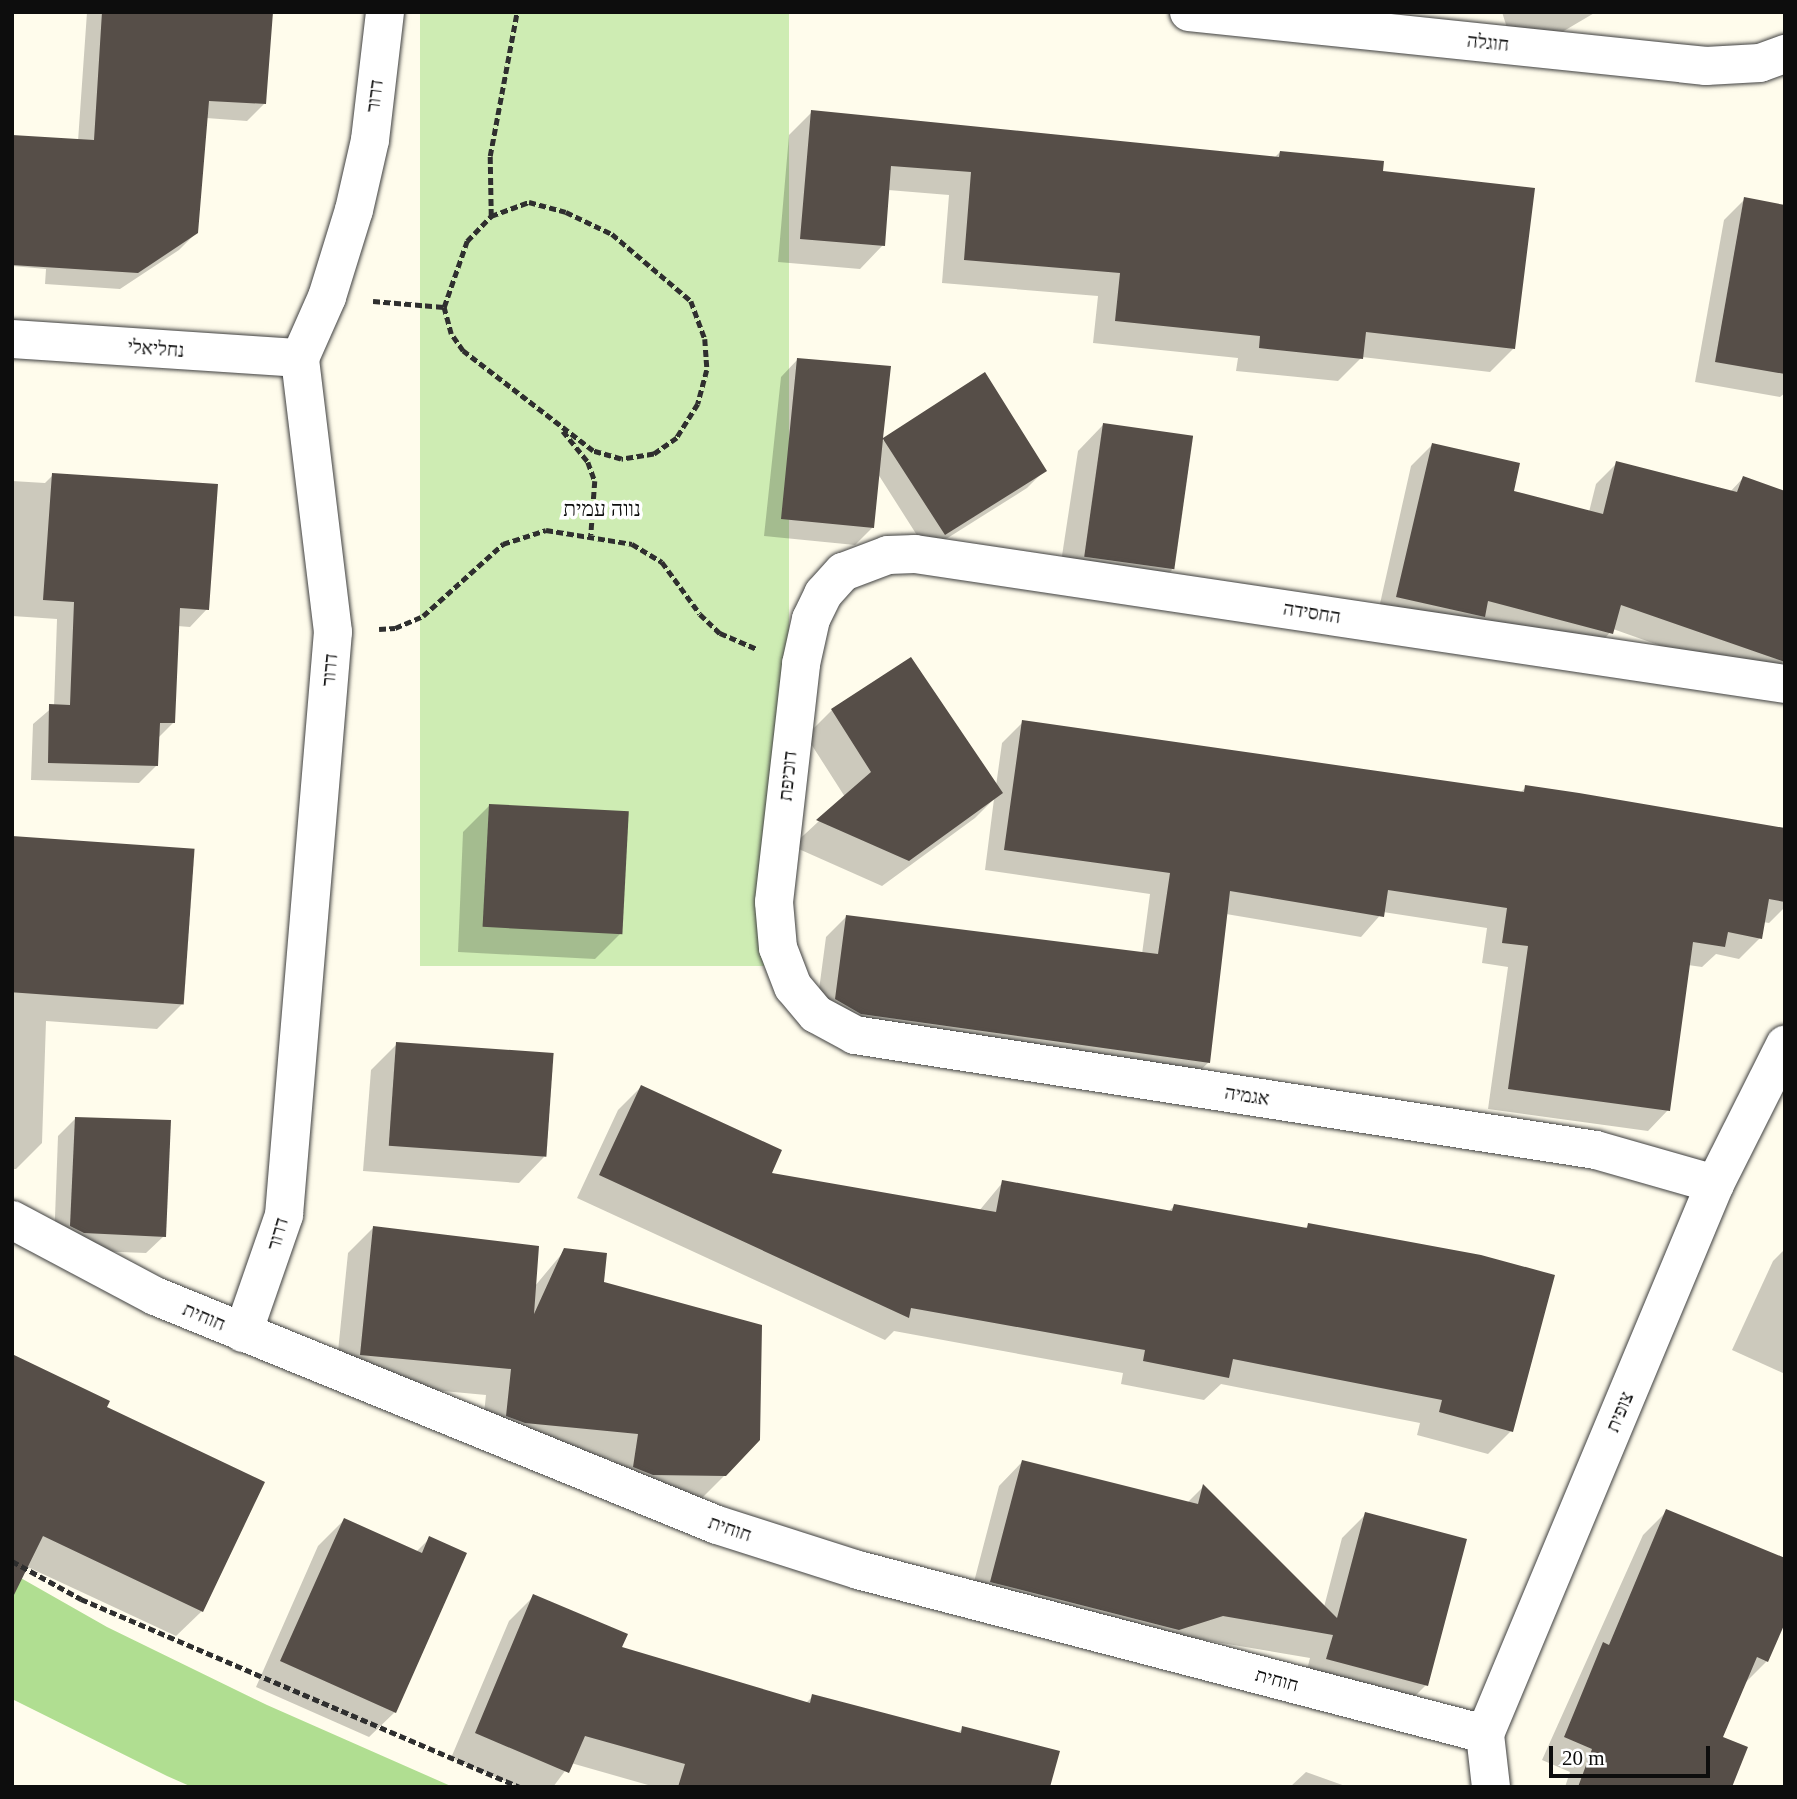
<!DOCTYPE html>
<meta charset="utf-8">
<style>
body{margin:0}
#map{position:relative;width:1797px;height:1799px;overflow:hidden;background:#fffcec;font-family:"Times New Roman",Heebo,serif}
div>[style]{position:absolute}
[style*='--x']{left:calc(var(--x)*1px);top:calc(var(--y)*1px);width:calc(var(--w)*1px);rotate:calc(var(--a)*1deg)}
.green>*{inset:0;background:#ceecb3;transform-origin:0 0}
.forest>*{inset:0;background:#b0de91}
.shadow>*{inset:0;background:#0003}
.building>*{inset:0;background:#564e48;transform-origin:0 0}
.path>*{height:4.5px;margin-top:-2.25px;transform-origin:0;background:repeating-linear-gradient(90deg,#2f2f2f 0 7px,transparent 0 10.5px)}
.roads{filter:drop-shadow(0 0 2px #404040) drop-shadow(0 0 2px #404040)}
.minor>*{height:38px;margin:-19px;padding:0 19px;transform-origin:19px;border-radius:19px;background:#fff}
span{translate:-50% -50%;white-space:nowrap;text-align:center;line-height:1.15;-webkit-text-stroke:7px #fff;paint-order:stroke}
.street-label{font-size:19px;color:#0d0d0d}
.neighbourhood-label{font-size:21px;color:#0d0d0d}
.frame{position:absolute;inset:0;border:14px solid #0d0d0d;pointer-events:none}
.scale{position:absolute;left:1549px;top:1746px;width:161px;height:32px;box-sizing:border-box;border:4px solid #0d0d0d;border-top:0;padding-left:9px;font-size:21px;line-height:24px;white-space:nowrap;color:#0d0d0d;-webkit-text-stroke:5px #fff;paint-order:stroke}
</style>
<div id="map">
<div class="green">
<div style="left:420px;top:12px;width:369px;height:954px"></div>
</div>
<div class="forest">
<div style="clip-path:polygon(12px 1573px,107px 1627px,267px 1705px,453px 1787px,192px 1787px,167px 1776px,12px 1699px)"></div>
</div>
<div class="shadow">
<div style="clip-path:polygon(87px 12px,271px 12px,264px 104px,247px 121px,206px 118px,196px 233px,179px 250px,120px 289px,45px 284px,46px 269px,12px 266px,12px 137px,78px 141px)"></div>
<div style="clip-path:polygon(1502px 12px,1596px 12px,1540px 45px,1511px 41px)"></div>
<div style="clip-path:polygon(812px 112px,1274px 158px,1280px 152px,1381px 172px,1513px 349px,1490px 372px,1362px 357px,1338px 381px,1236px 371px,1238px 358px,1093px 343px,1098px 296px,942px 283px,949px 195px,888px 190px,883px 245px,860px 269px,778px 262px,789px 135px)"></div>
<div style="clip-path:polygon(1745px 199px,1785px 206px,1785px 393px,1780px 397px,1695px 382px,1724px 220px)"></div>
<div style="clip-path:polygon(798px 359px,881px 442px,985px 375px,1044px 471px,1027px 488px,927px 551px,878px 474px,873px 527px,855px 545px,764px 536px,781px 377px)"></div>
<div style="clip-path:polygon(1103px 425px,1172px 570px,1146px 596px,1058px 582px,1078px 451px)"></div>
<div style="clip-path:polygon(1432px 445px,1511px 492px,1589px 512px,1596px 484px,1617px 463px,1730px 492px,1743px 478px,1784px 661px,1763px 682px,1613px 629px,1591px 654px,1377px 617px,1411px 466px)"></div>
<div style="clip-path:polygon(53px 475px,207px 609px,190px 627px,177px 626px,174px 722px,158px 738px,157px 765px,139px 783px,31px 780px,33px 724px,54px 706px,57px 619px,12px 616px,12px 481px,45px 483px)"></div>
<div style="clip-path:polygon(832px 710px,996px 786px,1002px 743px,1023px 722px,1520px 793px,1526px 787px,1785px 830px,1785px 907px,1769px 923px,1763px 922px,1760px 938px,1739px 959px,1716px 954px,1702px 967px,1688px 965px,1668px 1110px,1648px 1131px,1488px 1109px,1508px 967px,1482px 963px,1487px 928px,1383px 912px,1361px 937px,1226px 914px,1209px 1062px,1188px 1082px,815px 1020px,826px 937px,847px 916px,1142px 954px,1150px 894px,985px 870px,994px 799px,975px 818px,882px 886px,792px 846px,845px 797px,806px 736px)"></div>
<div style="clip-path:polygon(489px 806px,621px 933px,595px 959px,458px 952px,463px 832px)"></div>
<div style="clip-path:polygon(12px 838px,183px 1003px,157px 1029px,46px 1021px,42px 1143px,16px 1169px,12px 1169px)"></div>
<div style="clip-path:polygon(397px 1044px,544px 1157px,519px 1183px,363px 1171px,371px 1070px)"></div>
<div style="clip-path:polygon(641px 1087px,769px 1174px,979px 1211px,1003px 1182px,1168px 1212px,1174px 1206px,1304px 1229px,1309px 1225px,1511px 1431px,1488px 1454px,1417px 1435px,1420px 1423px,1221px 1384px,1204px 1400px,1121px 1384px,1123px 1373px,894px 1331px,885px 1340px,577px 1198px,618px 1110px)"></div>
<div style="clip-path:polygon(76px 1118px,164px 1236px,146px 1253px,66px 1250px,54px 1244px,58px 1136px)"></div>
<div style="clip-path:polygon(373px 1228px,535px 1286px,565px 1250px,602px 1284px,725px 1475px,699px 1501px,608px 1493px,613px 1460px,499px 1448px,481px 1441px,486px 1395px,335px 1381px,348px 1253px)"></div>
<div style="clip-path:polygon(1785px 1249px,1785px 1374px,1732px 1350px,1773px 1261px)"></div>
<div style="clip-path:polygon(104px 1408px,202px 1611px,176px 1636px,17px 1562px)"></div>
<div style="clip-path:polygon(1022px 1462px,1187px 1503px,1203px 1487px,1324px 1607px,1342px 1538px,1366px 1514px,1426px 1685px,1403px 1708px,1304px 1682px,1310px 1658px,1198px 1639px,1154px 1653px,968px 1605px,999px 1486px)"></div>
<div style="clip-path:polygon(1666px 1512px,1767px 1661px,1743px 1685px,1721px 1738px,1730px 1787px,1565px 1787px,1570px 1772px,1542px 1760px,1643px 1535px)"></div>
<div style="clip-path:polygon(344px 1520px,416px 1552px,430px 1538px,395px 1712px,369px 1737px,256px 1687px,318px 1546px)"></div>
<div style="clip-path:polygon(534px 1596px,620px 1648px,806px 1703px,813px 1696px,957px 1734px,963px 1728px,1049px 1787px,655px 1787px,571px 1763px,553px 1787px,519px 1787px,451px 1758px,509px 1621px)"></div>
<div style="clip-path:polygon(1306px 1772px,1348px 1787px,1290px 1787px)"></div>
</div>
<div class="building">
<div style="clip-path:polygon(102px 12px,273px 12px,266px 104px,209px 101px,198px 233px,138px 273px,12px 265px,12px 135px,94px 140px)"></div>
<div style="clip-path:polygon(811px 110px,1279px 157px,1280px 151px,1384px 161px,1383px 171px,1535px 188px,1515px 349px,1366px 332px,1363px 359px,1259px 348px,1260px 336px,1115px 321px,1120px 273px,964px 260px,971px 172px,891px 166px,885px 246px,800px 239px)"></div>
<div style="clip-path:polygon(1744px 197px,1785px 205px,1785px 374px,1715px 362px)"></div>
<div style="clip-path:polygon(797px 358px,891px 366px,883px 438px,985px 372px,1047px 471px,945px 535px,883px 439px,874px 528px,781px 519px)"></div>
<div style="left:1103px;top:423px;width:91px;height:135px;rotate:8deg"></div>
<div style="clip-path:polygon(1432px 443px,1520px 463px,1514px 491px,1603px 514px,1616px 461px,1737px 492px,1743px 476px,1785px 491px,1785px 662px,1621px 605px,1613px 634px,1488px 601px,1485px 617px,1396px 597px)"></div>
<div style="clip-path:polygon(52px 473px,218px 484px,209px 610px,180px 608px,175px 723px,160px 723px,158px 766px,48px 763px,49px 704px,70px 705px,74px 602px,43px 600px)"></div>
<div style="clip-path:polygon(911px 657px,1003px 793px,909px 861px,816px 820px,871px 772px,831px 709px)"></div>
<div style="clip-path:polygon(1022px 720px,1524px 792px,1525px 785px,1579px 793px,1785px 828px,1785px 902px,1769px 899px,1762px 939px,1728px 932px,1725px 947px,1693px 942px,1670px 1111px,1508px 1089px,1528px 946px,1502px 943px,1507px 908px,1388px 890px,1384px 917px,1230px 891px,1210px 1063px,861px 1014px,835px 999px,846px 915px,1158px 954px,1170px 873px,1004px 850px)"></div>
<div style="left:489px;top:804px;width:140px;height:123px;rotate:3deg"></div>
<div style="left:12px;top:836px;width:183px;height:156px;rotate:4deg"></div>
<div style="left:396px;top:1042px;width:158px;height:104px;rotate:4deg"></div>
<div style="clip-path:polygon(641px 1085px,782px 1150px,772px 1173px,996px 1212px,1002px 1180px,1172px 1211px,1174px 1204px,1307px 1228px,1308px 1223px,1481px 1255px,1555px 1275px,1513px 1432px,1439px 1412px,1442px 1400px,1233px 1359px,1229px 1378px,1143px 1361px,1145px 1350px,911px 1308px,909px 1318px,599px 1175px)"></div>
<div style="clip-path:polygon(75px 1117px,171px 1120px,166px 1237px,84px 1233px,70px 1226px)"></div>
<div style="clip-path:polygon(373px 1226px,539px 1246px,534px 1314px,564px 1248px,607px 1253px,604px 1282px,762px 1325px,760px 1440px,726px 1476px,653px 1475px,633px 1467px,638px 1434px,525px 1423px,506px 1416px,511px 1369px,360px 1355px)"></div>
<div style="clip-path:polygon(12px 1354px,110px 1401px,107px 1407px,265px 1482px,203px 1612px,43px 1536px,12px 1599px)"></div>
<div style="clip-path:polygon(1022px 1460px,1198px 1504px,1203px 1484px,1337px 1618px,1365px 1512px,1467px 1539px,1428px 1686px,1326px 1659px,1333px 1635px,1223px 1616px,1179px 1630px,990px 1582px)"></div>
<div style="clip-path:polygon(1666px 1509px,1785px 1558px,1785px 1623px,1768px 1662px,1757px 1657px,1723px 1737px,1748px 1747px,1732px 1787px,1578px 1787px,1592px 1749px,1564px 1737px,1603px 1642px,1609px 1645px)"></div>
<div style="clip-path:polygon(344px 1518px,422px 1553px,429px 1536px,467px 1553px,396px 1713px,280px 1661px)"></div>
<div style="clip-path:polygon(533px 1594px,628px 1634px,622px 1647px,810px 1703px,812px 1694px,961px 1733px,962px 1726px,1060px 1751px,1050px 1787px,678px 1787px,685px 1764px,585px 1736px,569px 1773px,475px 1733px)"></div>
</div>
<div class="path">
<div style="--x:529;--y:202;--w:38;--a:15"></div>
<div style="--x:566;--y:212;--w:51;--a:25.6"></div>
<div style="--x:612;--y:234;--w:104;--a:40.3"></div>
<div style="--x:691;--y:301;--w:40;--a:69.8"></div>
<div style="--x:705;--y:339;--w:31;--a:86"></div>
<div style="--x:707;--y:370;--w:35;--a:105"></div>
<div style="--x:698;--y:404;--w:40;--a:122"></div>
<div style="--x:677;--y:438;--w:28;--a:145"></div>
<div style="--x:654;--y:454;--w:33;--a:171"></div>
<div style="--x:621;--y:459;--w:29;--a:-164"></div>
<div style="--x:593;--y:451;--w:164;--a:-142.4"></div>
<div style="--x:463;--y:351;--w:21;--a:-125"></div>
<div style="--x:451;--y:334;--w:28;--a:-105"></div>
<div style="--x:444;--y:307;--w:70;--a:-70.8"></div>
<div style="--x:467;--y:241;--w:35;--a:-46"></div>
<div style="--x:491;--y:216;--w:40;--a:-20.2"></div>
<div style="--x:491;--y:216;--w:60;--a:-91"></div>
<div style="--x:490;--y:156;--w:147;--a:-79.4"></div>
<div style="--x:373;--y:301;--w:71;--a:4.8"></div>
<div style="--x:563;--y:431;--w:40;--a:51"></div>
<div style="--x:588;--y:462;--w:20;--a:70"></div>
<div style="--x:595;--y:481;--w:54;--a:94.2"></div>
<div style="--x:379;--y:629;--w:16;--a:-4"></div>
<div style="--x:395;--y:628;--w:30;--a:-23"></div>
<div style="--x:423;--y:616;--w:108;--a:-42"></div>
<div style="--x:503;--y:544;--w:45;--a:-18"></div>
<div style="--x:546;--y:530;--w:87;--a:9.2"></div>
<div style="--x:632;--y:544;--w:35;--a:31"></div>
<div style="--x:662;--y:562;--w:64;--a:53.8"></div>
<div style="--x:700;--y:614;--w:28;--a:44"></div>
<div style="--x:720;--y:633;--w:40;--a:23.4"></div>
<div style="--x:12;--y:1561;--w:79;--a:28.8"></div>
<div style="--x:81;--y:1599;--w:477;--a:23.2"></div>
</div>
<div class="roads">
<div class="minor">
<div style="--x:1189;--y:12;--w:520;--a:5.96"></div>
<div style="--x:1706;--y:66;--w:54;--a:-3.2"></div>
<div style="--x:1760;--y:63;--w:27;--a:-20"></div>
<div style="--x:12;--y:339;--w:289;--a:3.8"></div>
<div style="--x:1715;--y:1184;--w:124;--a:-164.1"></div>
<div style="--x:1596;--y:1150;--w:750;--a:-171.18"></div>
<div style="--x:855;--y:1035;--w:44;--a:-151.7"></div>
<div style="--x:816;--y:1014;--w:35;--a:-130"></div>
<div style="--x:793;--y:987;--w:42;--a:-111"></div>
<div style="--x:778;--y:948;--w:46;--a:-95"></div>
<div style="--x:774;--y:902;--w:240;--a:-83.5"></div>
<div style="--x:801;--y:664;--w:46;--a:-77.5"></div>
<div style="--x:811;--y:619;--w:28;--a:-64"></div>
<div style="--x:823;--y:594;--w:30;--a:-48"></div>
<div style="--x:843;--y:572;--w:48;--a:-20.7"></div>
<div style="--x:888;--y:555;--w:27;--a:-2"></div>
<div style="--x:915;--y:554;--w:880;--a:8.5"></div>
<div style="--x:12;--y:1220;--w:162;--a:28"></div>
<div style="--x:155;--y:1296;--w:607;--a:22.17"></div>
<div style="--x:717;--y:1525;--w:148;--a:17.7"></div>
<div style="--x:858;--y:1570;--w:648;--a:14.66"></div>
<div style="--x:243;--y:1333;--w:125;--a:-70.8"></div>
<div style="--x:284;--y:1215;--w:585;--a:-85.2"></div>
<div style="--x:333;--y:632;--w:276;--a:-96.9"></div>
<div style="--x:300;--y:358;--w:67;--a:-66.1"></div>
<div style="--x:327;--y:297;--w:91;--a:-72.8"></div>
<div style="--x:354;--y:210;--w:72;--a:-77.1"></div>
<div style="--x:370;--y:140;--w:129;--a:-83.3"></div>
<div style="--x:1491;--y:1787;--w:53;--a:-96.5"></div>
<div style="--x:1485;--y:1734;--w:596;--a:-67.31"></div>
<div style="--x:1715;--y:1184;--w:156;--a:-63.3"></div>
</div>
</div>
<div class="street-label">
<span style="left:1488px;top:43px;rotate:6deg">חוגלה</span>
<span style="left:375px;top:96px;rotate:-83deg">דרור</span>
<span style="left:156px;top:349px;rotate:4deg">נחליאלי</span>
<span style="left:1312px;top:613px;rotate:9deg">החסידה</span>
<span style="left:330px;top:670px;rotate:-85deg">דרור</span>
<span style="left:788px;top:776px;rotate:-84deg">דוכיפת</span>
<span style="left:1247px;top:1096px;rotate:9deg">אגמיה</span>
<span style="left:278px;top:1234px;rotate:-74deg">דרור</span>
<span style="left:204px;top:1317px;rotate:23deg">חוחית</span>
<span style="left:1620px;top:1412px;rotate:-67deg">צופית</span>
<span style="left:730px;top:1529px;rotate:19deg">חוחית</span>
<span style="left:1277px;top:1680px;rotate:15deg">חוחית</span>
</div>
<div class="neighbourhood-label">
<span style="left:602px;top:509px">נווה עמית</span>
</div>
<div class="frame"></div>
<div class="scale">20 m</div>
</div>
